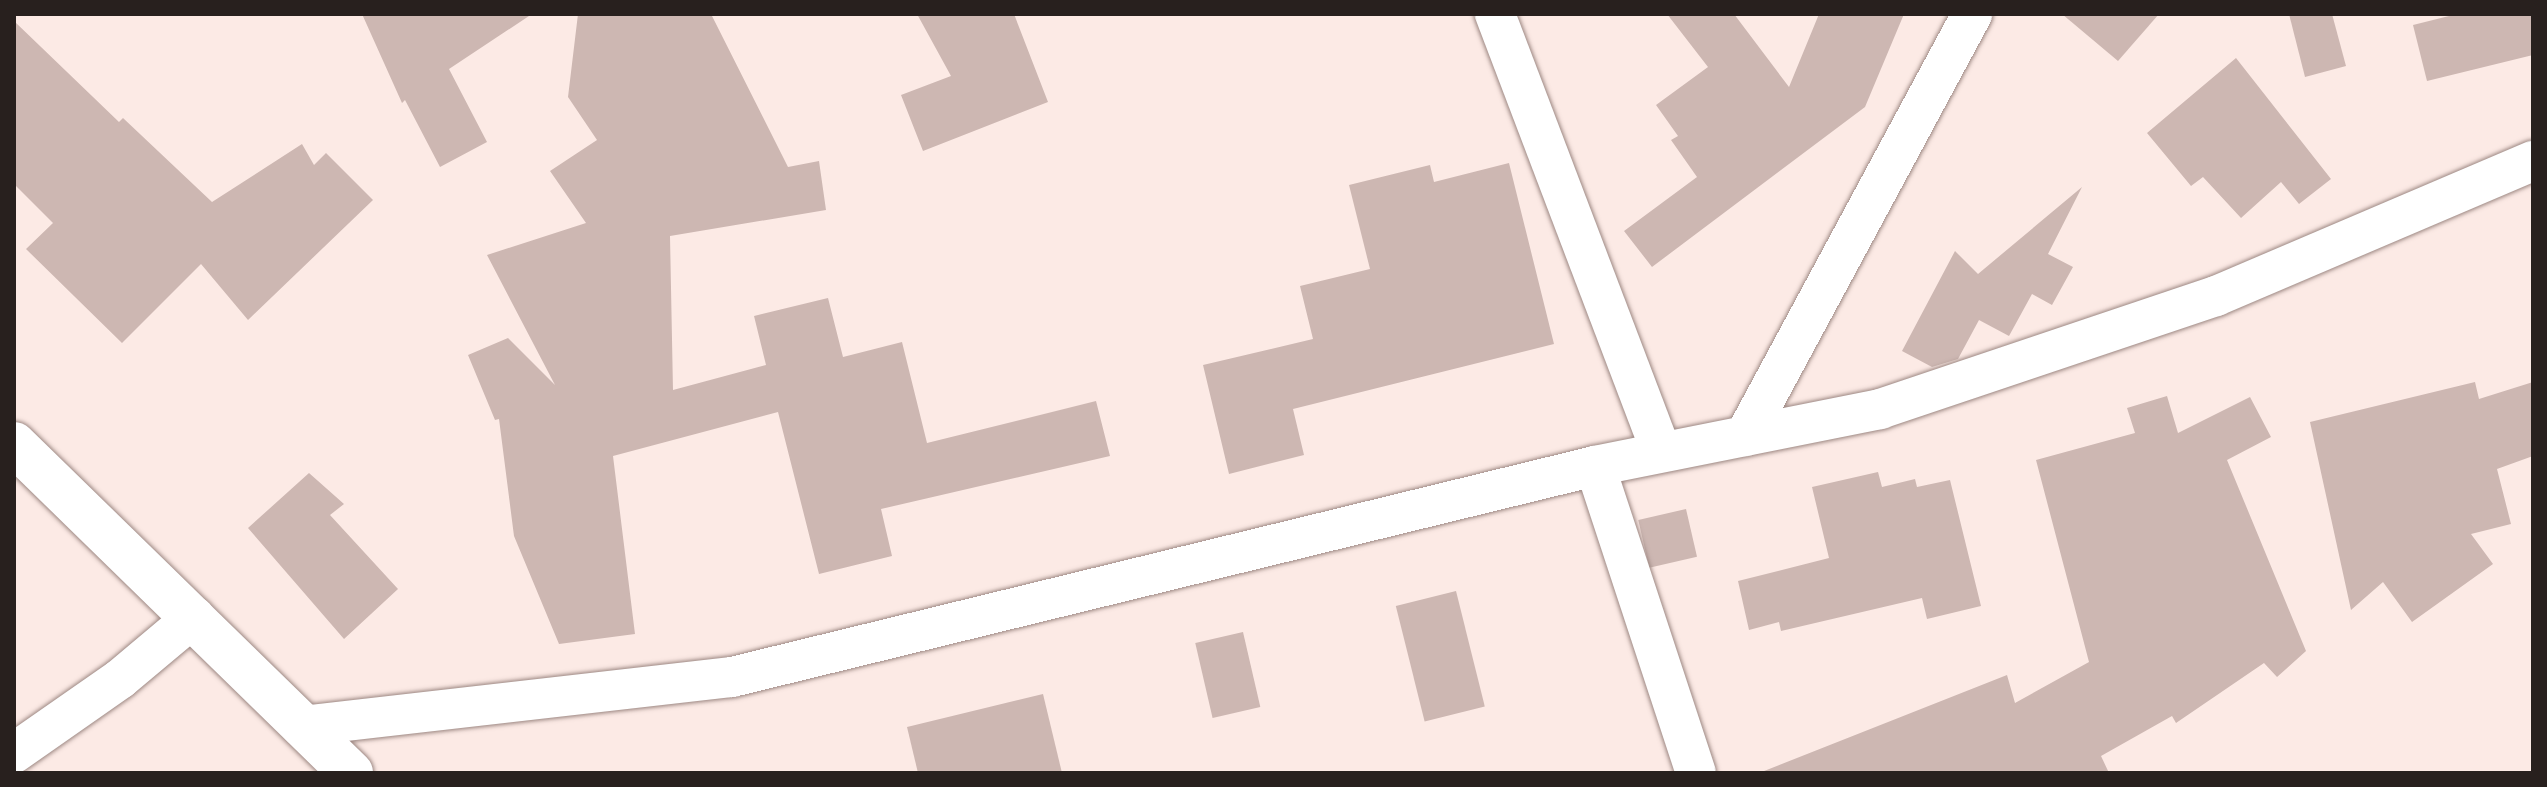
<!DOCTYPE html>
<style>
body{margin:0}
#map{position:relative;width:2547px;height:787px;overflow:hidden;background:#fceae5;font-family:"DM Sans",sans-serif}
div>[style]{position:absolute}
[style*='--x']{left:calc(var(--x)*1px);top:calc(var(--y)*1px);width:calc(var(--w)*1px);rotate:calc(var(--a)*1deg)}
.building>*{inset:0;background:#cdb7b2;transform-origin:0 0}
.roads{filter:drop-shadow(0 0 2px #9d8883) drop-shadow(0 0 2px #9d8883)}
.street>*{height:40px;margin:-20px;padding:0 20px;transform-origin:20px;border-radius:20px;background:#fff}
.secondary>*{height:44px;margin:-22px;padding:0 22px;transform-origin:22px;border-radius:22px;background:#fff}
span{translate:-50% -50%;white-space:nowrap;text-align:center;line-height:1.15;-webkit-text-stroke:6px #fcfcfc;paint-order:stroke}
.frame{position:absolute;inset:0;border:16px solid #28201e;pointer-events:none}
</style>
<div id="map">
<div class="building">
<div style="clip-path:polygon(362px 14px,532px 14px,449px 69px,487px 142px,440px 167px,405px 100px,402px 103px)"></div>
<div style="clip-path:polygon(578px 14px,711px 14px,788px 167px,819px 161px,826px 210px,670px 236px,673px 390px,766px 365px,754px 316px,828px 298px,843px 357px,902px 342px,927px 443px,1096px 401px,1110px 456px,881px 509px,892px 556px,819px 574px,778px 412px,613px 456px,635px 634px,559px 644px,514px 536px,499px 419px,495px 420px,468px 355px,508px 338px,555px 385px,487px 255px,586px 223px,550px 171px,597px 140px,568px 97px)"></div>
<div style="clip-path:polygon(917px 14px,1014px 14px,1048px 102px,923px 151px,901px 95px,951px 76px)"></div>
<div style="clip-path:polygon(1667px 14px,1734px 14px,1789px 87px,1819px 14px,1904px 14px,1865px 107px,1652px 267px,1624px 231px,1697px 177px,1671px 140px,1678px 136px,1656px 105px,1708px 67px)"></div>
<div style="clip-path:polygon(2062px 14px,2159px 14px,2118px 61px)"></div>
<div style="clip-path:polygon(2289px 14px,2332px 14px,2346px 66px,2305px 77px)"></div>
<div style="clip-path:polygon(2457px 14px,2533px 14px,2533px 55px,2427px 81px,2413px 25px)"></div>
<div style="clip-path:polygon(14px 21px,119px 122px,123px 118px,212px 202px,302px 144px,314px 165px,326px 153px,373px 200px,248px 320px,201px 264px,122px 343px,26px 249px,53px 223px,14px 184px)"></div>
<div style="clip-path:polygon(2236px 58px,2331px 179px,2299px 204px,2281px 182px,2241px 218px,2203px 177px,2191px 186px,2147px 133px)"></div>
<div style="clip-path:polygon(1509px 163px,1554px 344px,1293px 409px,1304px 455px,1229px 474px,1203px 365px,1313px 339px,1300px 286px,1370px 269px,1349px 185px,1430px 165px,1434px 182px)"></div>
<div style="clip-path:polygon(2082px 187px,2048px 254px,2073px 267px,2052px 305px,2032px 294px,2009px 336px,1979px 320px,1958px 359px,1932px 367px,1902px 351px,1955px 251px,1978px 274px)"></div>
<div style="clip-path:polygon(2475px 382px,2479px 399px,2533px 382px,2533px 456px,2497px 469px,2511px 524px,2471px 534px,2493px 564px,2412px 622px,2383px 582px,2351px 610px,2310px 422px)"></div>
<div style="clip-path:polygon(2167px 396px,2178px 433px,2250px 397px,2271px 437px,2227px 460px,2306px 651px,2277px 677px,2264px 663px,2176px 723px,2172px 716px,2101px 756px,2109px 773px,1759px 773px,2007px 675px,2015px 703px,2089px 662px,2036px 460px,2135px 433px,2127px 408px)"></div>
<div style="clip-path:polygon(1878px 472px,1882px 487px,1915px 479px,1917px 487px,1950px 480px,1981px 606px,1927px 619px,1922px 598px,1781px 631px,1779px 622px,1749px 630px,1738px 581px,1829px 558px,1812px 487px)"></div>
<div style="clip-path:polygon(309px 473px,344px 504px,330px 515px,398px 589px,344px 639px,248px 528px)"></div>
<div style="left:1686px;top:509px;width:49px;height:49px;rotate:77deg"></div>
<div style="left:1456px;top:591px;width:119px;height:62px;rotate:76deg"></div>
<div style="left:1243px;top:632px;width:77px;height:49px;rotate:77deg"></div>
<div style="clip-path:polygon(1043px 694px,1062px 773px,918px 773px,907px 727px)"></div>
</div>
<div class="roads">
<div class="street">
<div style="--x:1495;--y:14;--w:468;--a:69.2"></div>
<div style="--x:1745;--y:436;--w:479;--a:-61.7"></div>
<div style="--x:1595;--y:466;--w:323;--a:71.8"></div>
<div style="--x:301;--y:726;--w:434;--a:-6.5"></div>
<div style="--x:732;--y:677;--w:888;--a:-13.74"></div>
<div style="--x:1595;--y:466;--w:291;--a:-11.3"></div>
<div style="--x:1880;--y:409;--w:354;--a:-18.6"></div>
<div style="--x:2216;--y:296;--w:345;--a:-23.1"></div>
<div style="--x:14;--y:753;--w:129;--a:-34.9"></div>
<div style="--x:120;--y:679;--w:97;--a:-40"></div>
</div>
<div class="secondary">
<div style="--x:14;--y:444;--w:471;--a:44.3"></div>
</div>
</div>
<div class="frame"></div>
</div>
